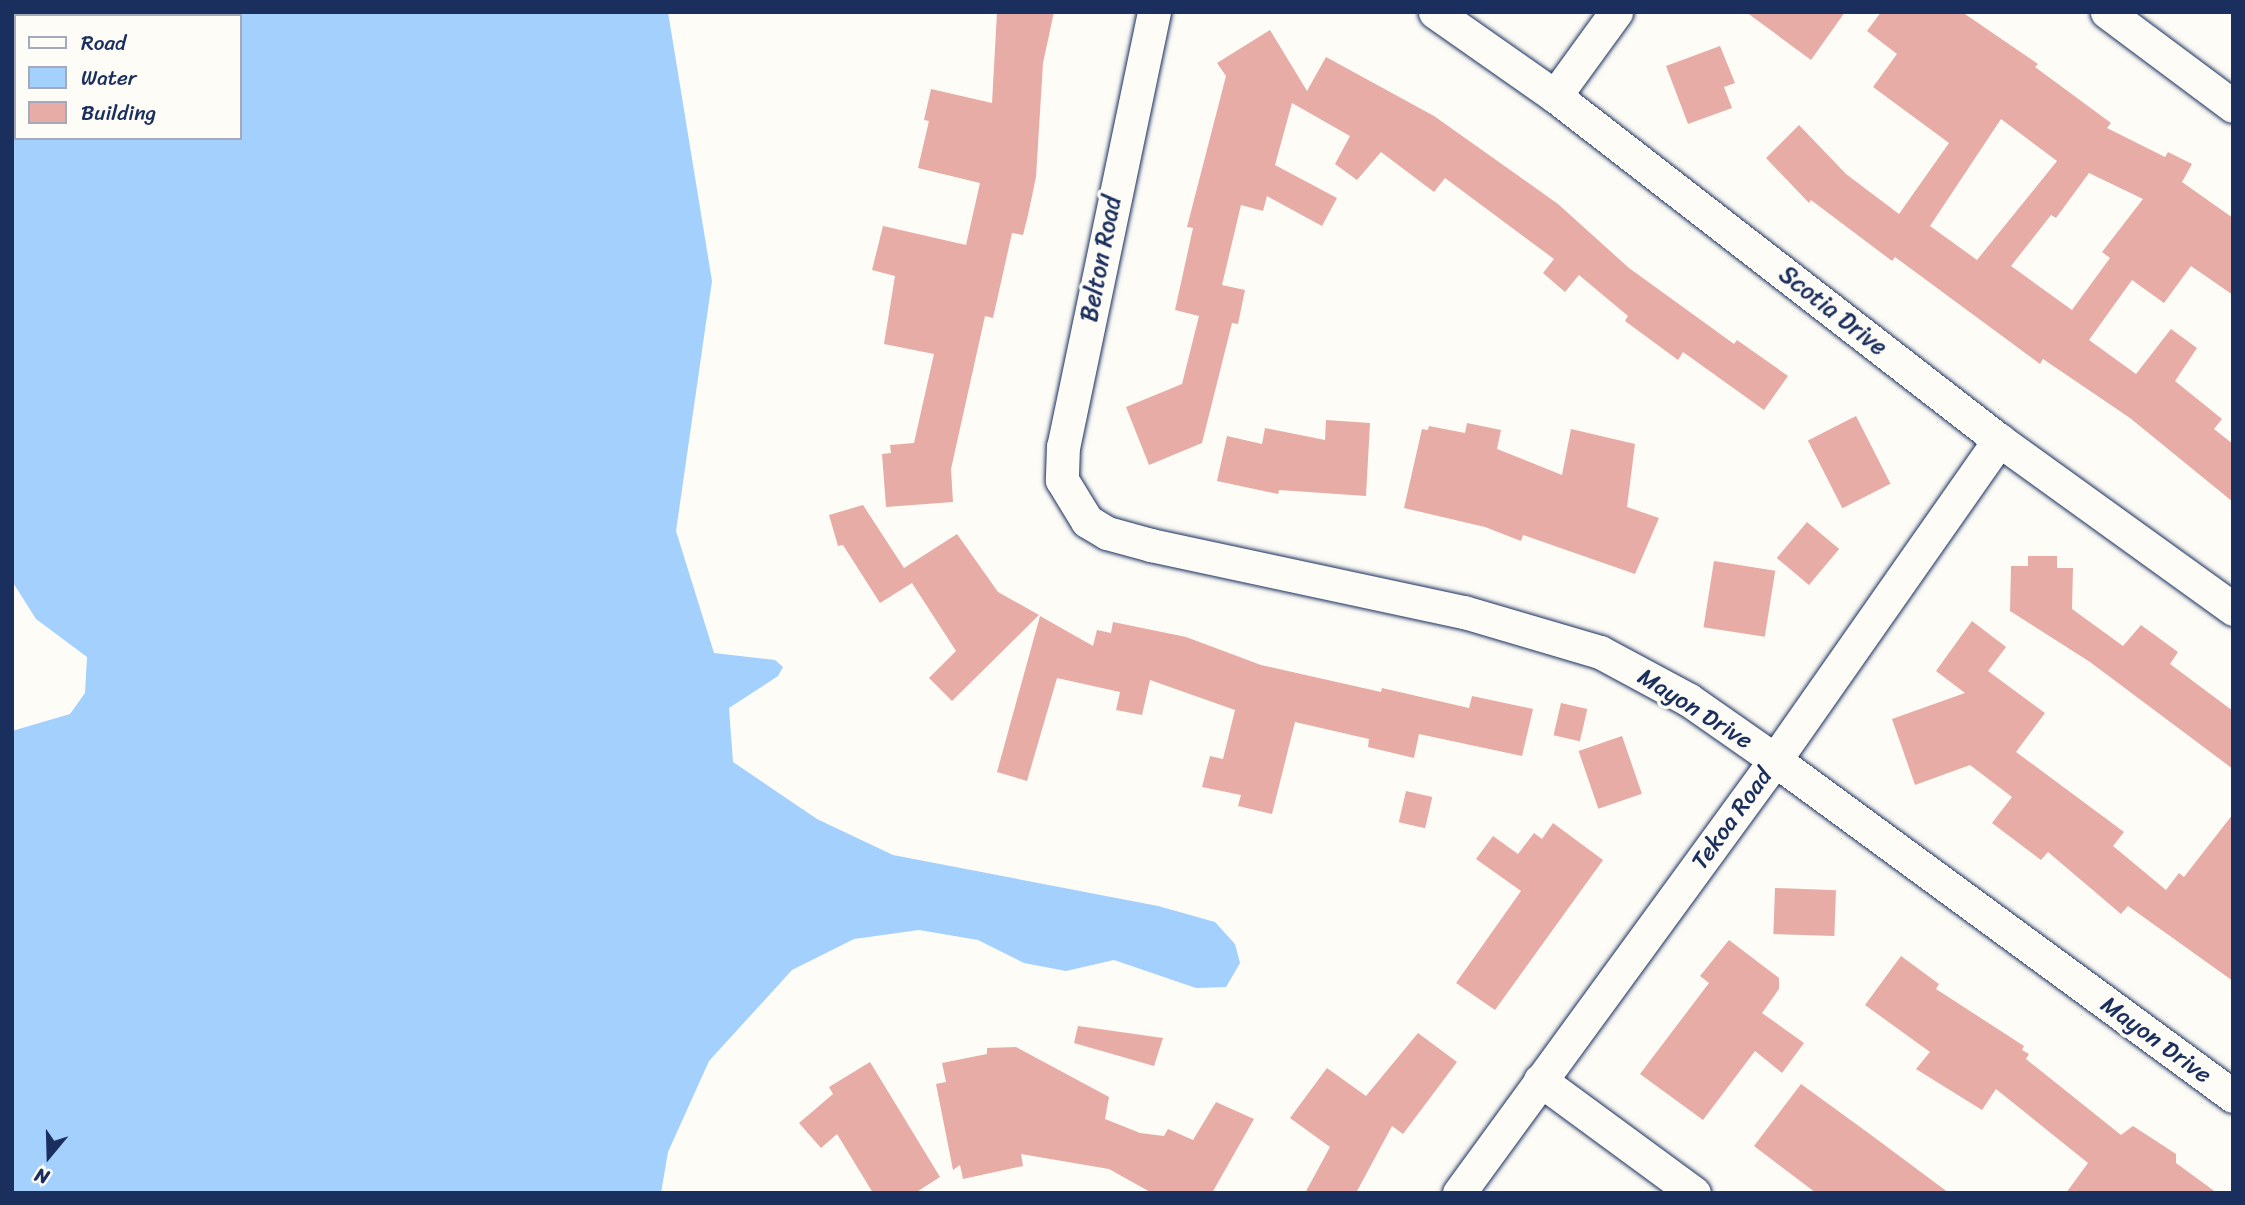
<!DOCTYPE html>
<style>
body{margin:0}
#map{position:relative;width:2245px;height:1205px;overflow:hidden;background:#fdfcf7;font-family:Sriracha,sans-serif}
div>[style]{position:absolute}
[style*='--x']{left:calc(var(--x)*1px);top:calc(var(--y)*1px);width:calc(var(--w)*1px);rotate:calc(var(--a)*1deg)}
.water>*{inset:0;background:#a3d0fd}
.building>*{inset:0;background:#e7aca6;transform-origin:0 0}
.roads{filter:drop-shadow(0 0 2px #1b2f5e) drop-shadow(0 0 2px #1b2f5e)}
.minor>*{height:33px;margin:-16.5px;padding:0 16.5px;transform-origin:16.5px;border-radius:16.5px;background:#fdfcf7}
span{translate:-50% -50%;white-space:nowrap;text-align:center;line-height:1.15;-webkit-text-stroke:7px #fdfcf7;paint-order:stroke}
.street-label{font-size:24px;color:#1b2f5e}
.frame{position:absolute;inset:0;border:14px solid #1b2f5e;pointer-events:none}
.legend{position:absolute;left:14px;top:14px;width:228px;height:126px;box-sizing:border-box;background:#fdfcf7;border:2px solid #a3aaba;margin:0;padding:9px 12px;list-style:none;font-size:21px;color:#1b2f5e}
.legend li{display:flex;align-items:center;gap:14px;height:35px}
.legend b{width:35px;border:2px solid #a3aaba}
.north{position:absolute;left:14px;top:1121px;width:70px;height:70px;-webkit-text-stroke:5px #fdfcf7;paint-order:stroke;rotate:199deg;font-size:19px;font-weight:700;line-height:28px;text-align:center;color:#1b2f5e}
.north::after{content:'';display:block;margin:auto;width:24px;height:32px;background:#1b2f5e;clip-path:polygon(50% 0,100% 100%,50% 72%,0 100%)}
</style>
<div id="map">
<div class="water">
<div style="clip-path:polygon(evenodd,12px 12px,668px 12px,712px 281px,676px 531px,714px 653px,775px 660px,783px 667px,778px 676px,729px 708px,733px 762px,817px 819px,893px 855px,1158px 906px,1215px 922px,1235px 944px,1240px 963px,1226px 987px,1196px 988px,1114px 960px,1066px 971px,1024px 963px,978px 940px,919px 930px,854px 939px,792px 970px,709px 1061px,668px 1152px,661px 1193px,12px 1193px,12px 731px,70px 714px,85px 693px,87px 657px,36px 619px,12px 581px,12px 12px,16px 16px,240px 16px,240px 138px,16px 138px,16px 16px)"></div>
</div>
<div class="building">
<div style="clip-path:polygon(997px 12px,1054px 12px,1043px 63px,1036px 177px,1028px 215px,1023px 235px,1012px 233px,993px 318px,985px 316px,951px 469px,953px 502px,886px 507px,882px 454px,891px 453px,890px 445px,914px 443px,934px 354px,884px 344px,895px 276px,872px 270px,883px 226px,966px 245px,980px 183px,918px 168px,929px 121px,924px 120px,931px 89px,992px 103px)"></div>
<div style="clip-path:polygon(1746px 12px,1845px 12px,1811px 60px)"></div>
<div style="clip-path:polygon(evenodd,1881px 12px,1962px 12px,2038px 64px,2035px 67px,2111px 123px,2107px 128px,2165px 157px,2168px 152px,2192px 164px,2182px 182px,2233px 218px,2233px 295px,2191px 266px,2164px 303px,2132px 280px,2089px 340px,2136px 374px,2171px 329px,2197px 348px,2175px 381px,2222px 419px,2214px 429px,2233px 444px,2233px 502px,2130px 418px,2043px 359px,2040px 364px,1895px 257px,1892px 261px,1811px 200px,1809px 203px,1766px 158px,1799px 125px,1846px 174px,1899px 214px,1949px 143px,1873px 87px,1897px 54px,1867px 31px,1881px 12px,2001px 119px,2057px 161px,1977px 260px,1930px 226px,2001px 119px,1881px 12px,2089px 173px,2143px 199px,2102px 252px,2110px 258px,2072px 310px,2011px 266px,2051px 215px,2056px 218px,2089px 173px)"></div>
<div style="clip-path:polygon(1270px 30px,1307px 91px,1326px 57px,1434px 116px,1558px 204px,1629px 268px,1734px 344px,1737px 340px,1788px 376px,1764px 410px,1683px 352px,1678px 360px,1625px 321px,1628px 316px,1579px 275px,1565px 292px,1543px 273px,1554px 259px,1445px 178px,1434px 192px,1381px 152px,1357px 180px,1335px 164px,1350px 136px,1292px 103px,1275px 165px,1337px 198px,1322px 226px,1267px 196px,1263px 211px,1241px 205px,1222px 285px,1245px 290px,1238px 324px,1232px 323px,1202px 443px,1149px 465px,1126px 407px,1182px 384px,1199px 316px,1175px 310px,1193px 228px,1187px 227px,1226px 76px,1217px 63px)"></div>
<div style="clip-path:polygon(1720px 46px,1735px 83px,1724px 87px,1732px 108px,1688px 124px,1666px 66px)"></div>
<div style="left:1856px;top:416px;width:76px;height:54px;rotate:63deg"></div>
<div style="clip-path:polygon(1326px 420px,1370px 423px,1366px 496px,1279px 490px,1278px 494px,1217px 481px,1227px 436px,1262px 444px,1265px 428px,1325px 440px)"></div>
<div style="clip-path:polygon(1467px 423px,1501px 430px,1497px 449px,1562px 475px,1571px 429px,1635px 444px,1627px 507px,1659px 518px,1635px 574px,1523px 535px,1521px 541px,1485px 527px,1404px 508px,1422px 429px,1428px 430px,1429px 426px,1465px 433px)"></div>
<div style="clip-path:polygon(863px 505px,904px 568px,957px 534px,998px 592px,1039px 615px,952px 701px,929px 678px,956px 651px,912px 583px,880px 603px,843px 545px,838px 546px,829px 515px)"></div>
<div style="left:1807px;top:522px;width:42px;height:47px;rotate:40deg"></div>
<div style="clip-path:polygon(2028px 556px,2057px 556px,2057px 568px,2073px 568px,2072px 609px,2123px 646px,2141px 625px,2178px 652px,2170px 664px,2233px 711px,2233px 769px,2090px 662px,2010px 611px,2011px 566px,2028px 566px)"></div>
<div style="left:1714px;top:561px;width:62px;height:67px;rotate:9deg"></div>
<div style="clip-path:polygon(1040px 616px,1093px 646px,1097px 630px,1111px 633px,1113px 622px,1186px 637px,1261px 665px,1381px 692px,1382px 688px,1469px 708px,1472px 696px,1533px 709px,1522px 756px,1419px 734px,1414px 758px,1368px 747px,1369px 739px,1295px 722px,1272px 814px,1238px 806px,1241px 795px,1202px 787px,1210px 756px,1223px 759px,1235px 710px,1150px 680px,1142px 715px,1116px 710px,1120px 692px,1057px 678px,1027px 781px,997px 772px)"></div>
<div style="clip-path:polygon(1972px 621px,2006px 647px,1988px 671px,2045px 713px,2016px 752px,2124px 832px,2113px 846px,2166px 890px,2179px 873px,2184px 877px,2233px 814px,2233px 981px,2128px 906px,2121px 914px,2048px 852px,2041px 860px,1992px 823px,2012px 797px,1970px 765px,1915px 785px,1892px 719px,1965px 693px,1936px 671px)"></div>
<div style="left:1561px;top:703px;width:27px;height:33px;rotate:13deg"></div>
<div style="left:1622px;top:736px;width:61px;height:46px;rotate:71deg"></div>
<div style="left:1406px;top:791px;width:27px;height:32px;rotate:13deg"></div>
<div style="clip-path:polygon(1553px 823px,1603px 860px,1495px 1010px,1456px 983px,1521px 891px,1476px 859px,1493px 836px,1518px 854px,1534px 833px,1542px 839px)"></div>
<div style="left:1775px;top:888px;width:61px;height:46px;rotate:2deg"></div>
<div style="clip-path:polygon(1729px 940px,1779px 978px,1779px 989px,1762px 1013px,1804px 1043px,1782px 1073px,1755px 1051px,1703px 1120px,1640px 1074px,1709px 983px,1700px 976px)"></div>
<div style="clip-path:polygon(1901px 956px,1939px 984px,1936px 989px,2024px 1046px,2022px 1050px,2029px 1054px,2026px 1059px,2121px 1135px,2133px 1126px,2176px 1154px,2176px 1163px,2217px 1193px,2066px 1193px,2088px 1163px,1996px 1089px,1982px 1110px,1916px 1069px,1930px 1052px,1865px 1005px)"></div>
<div style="clip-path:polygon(1078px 1026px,1163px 1038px,1154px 1066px,1074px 1043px)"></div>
<div style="clip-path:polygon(1418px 1033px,1457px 1062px,1403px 1134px,1392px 1126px,1356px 1193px,1305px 1193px,1330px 1147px,1290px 1118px,1327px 1068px,1366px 1096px)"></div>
<div style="clip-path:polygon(1016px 1047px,1109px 1097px,1105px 1119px,1140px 1133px,1164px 1136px,1168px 1129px,1193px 1140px,1216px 1102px,1254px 1119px,1212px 1193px,1152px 1193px,1109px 1169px,1021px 1154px,1023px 1166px,963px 1179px,960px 1165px,953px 1170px,936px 1084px,946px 1082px,942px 1063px,987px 1054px,987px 1048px)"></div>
<div style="clip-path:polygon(870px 1062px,940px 1177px,915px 1193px,873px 1193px,837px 1134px,821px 1148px,799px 1123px,833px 1094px,829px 1087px)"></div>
<div style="clip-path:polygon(1801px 1084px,1867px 1132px,1949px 1193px,1816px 1193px,1754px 1146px)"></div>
</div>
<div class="roads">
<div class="minor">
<div style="--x:1154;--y:12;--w:443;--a:101.8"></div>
<div style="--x:1063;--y:446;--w:34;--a:92"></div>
<div style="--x:1062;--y:480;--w:48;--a:58.6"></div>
<div style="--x:1087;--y:521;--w:23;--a:31"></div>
<div style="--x:1107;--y:533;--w:46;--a:15.3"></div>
<div style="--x:1151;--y:545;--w:320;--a:12.1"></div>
<div style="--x:1464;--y:612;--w:142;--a:16.4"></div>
<div style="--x:1600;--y:652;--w:101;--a:28.3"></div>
<div style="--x:1689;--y:700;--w:105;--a:34.9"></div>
<div style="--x:1775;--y:760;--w:568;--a:36.26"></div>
<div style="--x:1435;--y:12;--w:146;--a:35"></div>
<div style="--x:1555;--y:96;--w:562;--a:37.77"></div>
<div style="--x:1999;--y:440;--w:289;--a:35.8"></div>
<div style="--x:2107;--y:12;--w:157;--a:36.7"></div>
<div style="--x:1555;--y:96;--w:104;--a:-54"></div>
<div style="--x:1540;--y:1080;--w:191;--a:36.3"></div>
<div style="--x:1459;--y:1193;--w:536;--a:-53.88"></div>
<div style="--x:1775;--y:760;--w:391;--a:-55"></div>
</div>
</div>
<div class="street-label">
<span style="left:1101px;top:259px;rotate:-79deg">Belton Road</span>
<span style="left:1833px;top:311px;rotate:38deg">Scotia Drive</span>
<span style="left:1695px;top:709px;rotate:32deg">Mayon Drive</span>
<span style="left:1732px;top:819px;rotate:-54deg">Tekoa Road</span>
<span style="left:2156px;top:1040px;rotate:36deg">Mayon Drive</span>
</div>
<div class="frame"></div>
<ul class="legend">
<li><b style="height:9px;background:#fdfcf7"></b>Road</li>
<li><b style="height:19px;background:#a3d0fd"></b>Water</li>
<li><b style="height:19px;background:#e7aca6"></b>Building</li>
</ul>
<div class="north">N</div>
</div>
